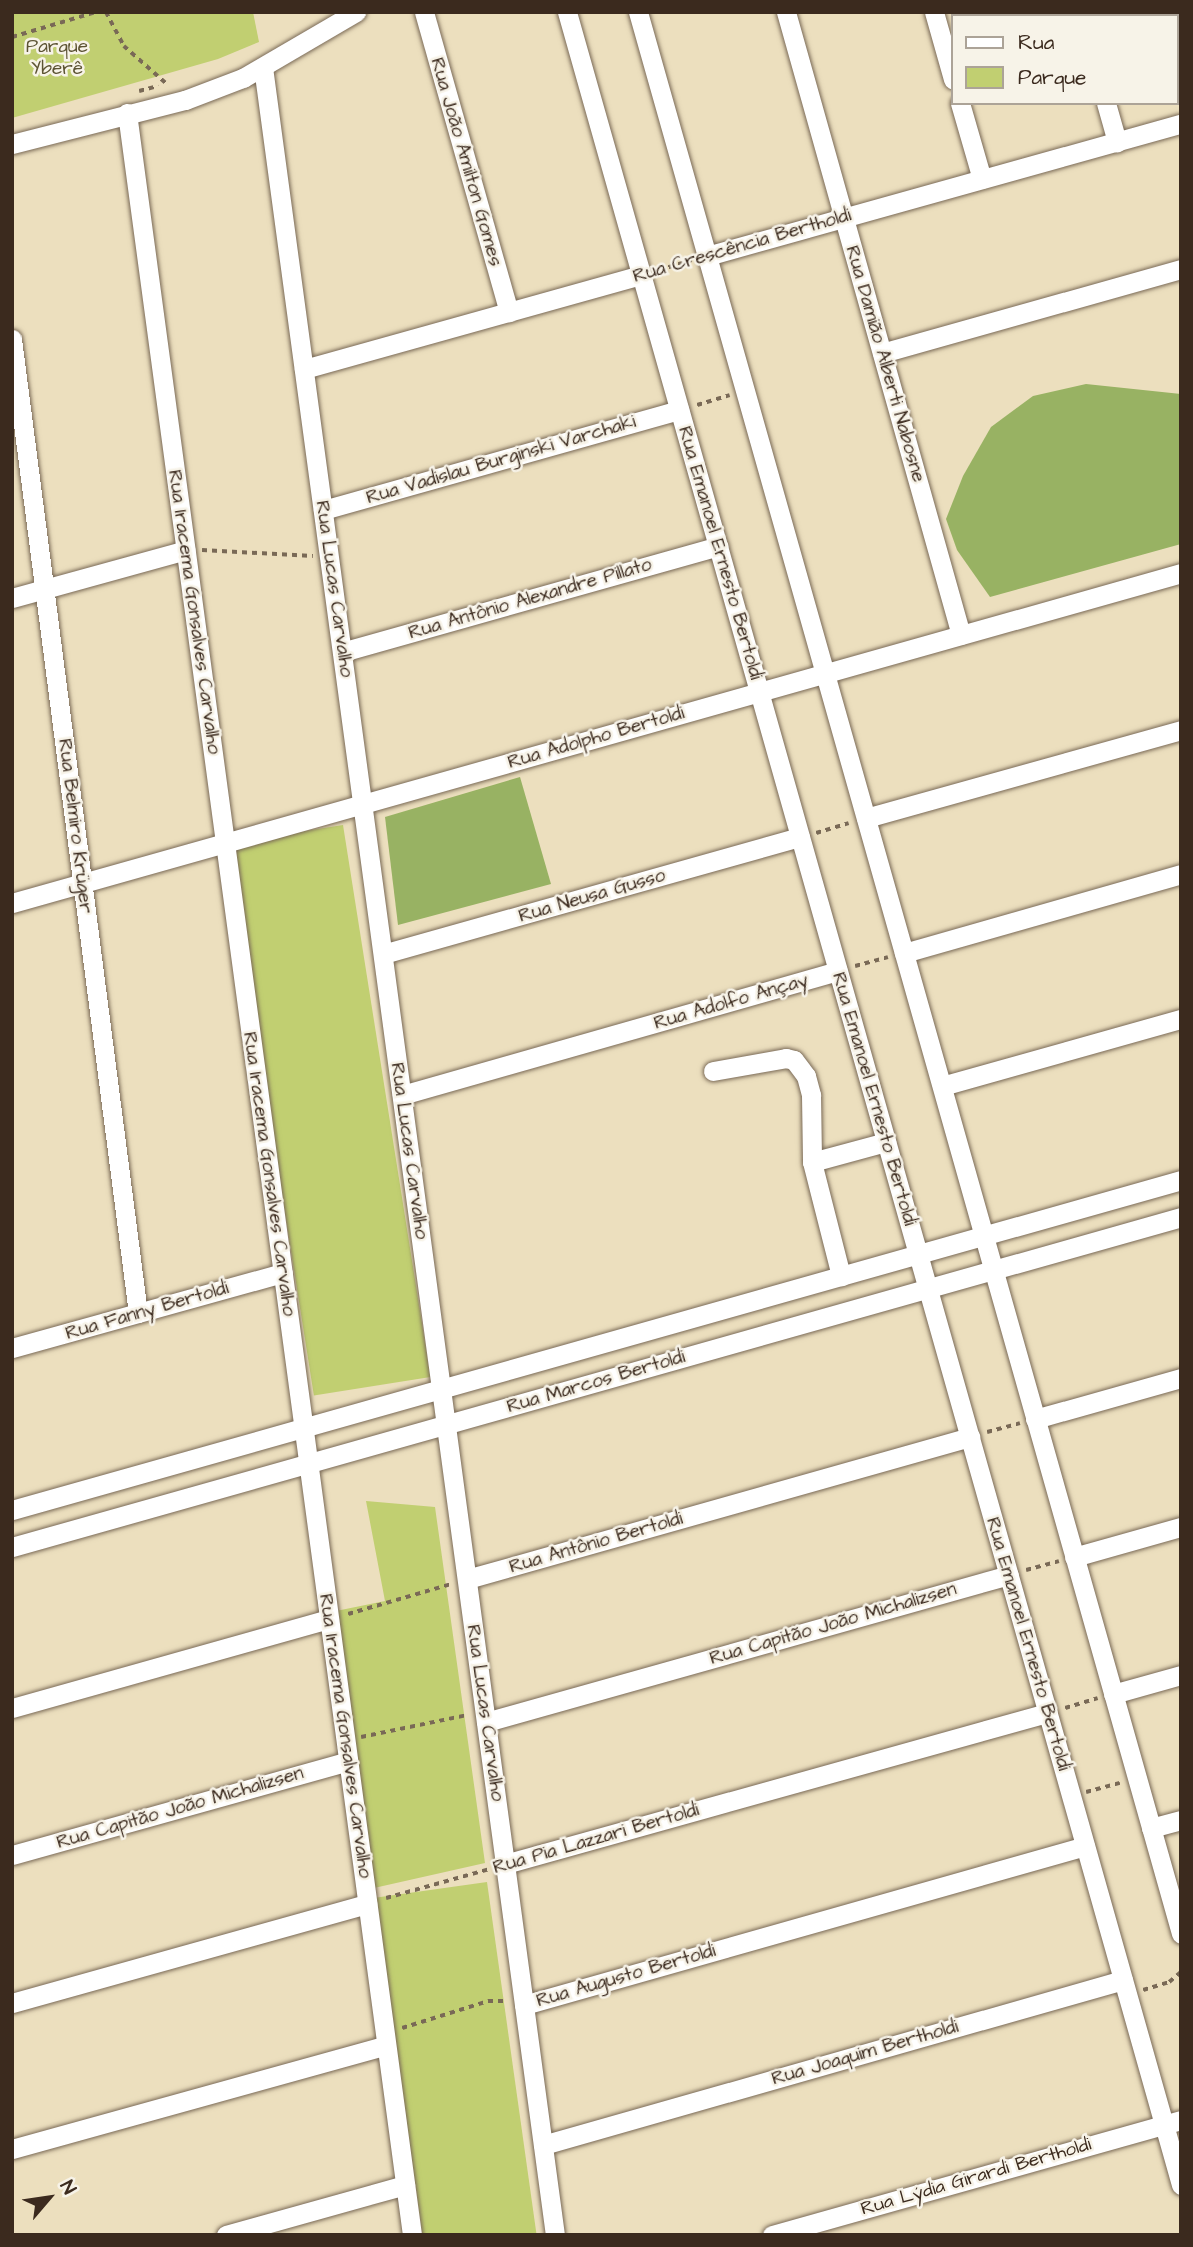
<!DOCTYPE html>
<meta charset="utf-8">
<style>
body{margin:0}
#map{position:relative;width:1193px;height:2247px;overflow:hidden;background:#ecdfbe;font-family:"Architects Daughter",sans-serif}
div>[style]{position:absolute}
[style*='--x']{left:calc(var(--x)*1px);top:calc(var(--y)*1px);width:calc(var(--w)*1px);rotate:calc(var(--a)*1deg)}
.green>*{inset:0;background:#c1cf71;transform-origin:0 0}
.forest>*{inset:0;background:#98b263}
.path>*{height:3.5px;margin-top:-1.75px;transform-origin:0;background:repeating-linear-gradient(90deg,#796956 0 5px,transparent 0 10px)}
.roads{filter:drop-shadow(0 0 2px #796956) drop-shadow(0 0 2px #796956)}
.minor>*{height:19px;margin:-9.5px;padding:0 9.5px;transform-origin:9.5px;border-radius:9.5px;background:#fff}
span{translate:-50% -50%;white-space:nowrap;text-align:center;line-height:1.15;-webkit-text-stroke:5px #f7f3e8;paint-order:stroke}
.park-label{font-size:19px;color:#5c5333}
.street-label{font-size:19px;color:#3b2a1e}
.frame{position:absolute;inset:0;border:14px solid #3b2a1e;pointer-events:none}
.legend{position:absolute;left:951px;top:14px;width:228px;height:91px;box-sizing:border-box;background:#f7f3e8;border:2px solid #aca397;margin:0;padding:9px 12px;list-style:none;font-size:21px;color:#3b2a1e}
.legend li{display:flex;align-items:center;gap:14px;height:35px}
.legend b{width:35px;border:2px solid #aca397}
.north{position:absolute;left:14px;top:2163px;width:70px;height:70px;-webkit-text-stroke:5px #f7f3e8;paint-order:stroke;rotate:61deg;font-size:19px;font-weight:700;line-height:28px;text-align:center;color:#3b2a1e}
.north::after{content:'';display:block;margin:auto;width:24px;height:32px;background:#3b2a1e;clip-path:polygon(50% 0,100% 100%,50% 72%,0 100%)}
</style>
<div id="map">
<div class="green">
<div style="clip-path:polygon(12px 12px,253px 12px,259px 42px,218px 59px,12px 118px)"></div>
<div style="left:343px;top:825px;width:559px;height:118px;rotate:81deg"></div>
<div style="clip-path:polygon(366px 1501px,435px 1507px,485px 1863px,374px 1888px,331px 1612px,385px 1601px)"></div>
<div style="left:487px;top:1882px;width:357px;height:113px;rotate:82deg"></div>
</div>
<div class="forest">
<div style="clip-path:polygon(1086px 384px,1181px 394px,1181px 544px,990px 597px,957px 550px,946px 519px,963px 476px,991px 427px,1033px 396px)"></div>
<div style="clip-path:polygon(520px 777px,551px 884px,398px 925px,385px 817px)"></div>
</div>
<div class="path">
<div style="--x:106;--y:12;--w:38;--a:62"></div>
<div style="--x:124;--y:46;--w:59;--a:41.6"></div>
<div style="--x:12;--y:37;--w:88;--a:-16.6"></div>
<div style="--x:139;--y:91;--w:20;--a:-15"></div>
<div style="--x:659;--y:270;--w:34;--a:-17"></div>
<div style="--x:697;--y:405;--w:34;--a:-17"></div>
<div style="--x:202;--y:550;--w:111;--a:3.1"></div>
<div style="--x:816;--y:833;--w:34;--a:-17"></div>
<div style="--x:855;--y:966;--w:34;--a:-15"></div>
<div style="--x:987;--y:1432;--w:34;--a:-15"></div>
<div style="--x:1026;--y:1570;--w:34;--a:-15"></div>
<div style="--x:348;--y:1614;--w:107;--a:-16.2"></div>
<div style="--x:1065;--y:1708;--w:34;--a:-17"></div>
<div style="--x:361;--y:1737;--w:108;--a:-11.7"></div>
<div style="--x:1086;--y:1792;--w:35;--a:-15"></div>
<div style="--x:386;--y:1898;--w:108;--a:-15.6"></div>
<div style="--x:1143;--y:1990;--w:27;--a:-17"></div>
<div style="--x:1169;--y:1982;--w:16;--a:-40"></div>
<div style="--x:402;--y:2028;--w:90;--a:-17.4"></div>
<div style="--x:488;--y:2001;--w:17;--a:0"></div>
</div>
<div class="roads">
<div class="minor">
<div style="--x:424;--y:12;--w:312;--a:74.2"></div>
<div style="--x:567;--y:12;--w:2258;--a:74.22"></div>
<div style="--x:638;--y:12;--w:1997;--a:74.22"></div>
<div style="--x:786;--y:12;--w:647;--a:74.31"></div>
<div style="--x:934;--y:12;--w:70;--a:74.2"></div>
<div style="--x:1080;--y:12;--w:4;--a:76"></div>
<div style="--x:263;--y:67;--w:2188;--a:82.33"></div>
<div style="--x:960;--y:103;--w:79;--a:73.9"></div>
<div style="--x:1106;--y:103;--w:41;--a:74.2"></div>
<div style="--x:127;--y:113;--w:2141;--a:82.35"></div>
<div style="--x:12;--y:144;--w:179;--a:-14.3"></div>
<div style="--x:185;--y:100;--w:62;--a:-20.8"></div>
<div style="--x:243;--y:78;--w:131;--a:-30.3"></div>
<div style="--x:707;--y:256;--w:492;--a:-15.6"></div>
<div style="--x:12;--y:339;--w:982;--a:82.63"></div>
<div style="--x:882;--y:353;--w:311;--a:-15.7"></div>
<div style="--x:304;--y:369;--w:350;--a:-15.6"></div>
<div style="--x:323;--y:510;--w:370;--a:-15.7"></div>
<div style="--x:12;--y:598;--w:180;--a:-15.4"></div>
<div style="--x:342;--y:652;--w:391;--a:-15.7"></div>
<div style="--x:866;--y:818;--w:327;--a:-15.6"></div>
<div style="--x:12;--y:903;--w:1215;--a:-15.76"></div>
<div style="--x:904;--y:953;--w:288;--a:-15.9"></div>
<div style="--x:383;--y:954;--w:433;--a:-15.7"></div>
<div style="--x:713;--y:1071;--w:74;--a:-10.1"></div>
<div style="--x:786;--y:1058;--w:8;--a:14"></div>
<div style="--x:794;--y:1060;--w:20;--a:53"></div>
<div style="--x:806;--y:1076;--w:20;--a:75"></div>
<div style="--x:811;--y:1095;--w:67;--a:89.1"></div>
<div style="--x:812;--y:1162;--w:118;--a:75.7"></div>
<div style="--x:942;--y:1086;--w:248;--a:-15.7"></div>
<div style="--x:402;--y:1095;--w:453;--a:-15.9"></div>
<div style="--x:812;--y:1162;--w:77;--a:-15.1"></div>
<div style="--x:12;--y:1348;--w:281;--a:-15.5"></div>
<div style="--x:1035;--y:1419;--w:152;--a:-15.7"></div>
<div style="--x:12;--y:1510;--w:1215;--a:-15.76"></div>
<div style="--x:12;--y:1547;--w:1215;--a:-15.76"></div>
<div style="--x:1074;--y:1557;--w:111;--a:-15.7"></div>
<div style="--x:467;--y:1579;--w:523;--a:-15.76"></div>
<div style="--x:1113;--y:1694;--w:71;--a:-15.6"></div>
<div style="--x:12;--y:1708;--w:329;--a:-15.7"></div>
<div style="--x:486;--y:1722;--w:543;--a:-15.7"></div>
<div style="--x:1151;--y:1828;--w:31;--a:-15"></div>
<div style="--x:12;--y:1855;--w:349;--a:-15.6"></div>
<div style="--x:505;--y:1864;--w:563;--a:-15.57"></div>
<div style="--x:12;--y:2003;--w:369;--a:-15.6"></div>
<div style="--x:524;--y:2005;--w:583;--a:-15.82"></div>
<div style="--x:543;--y:2145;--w:603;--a:-15.88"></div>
<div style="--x:12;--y:2149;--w:388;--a:-15.5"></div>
<div style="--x:226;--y:2235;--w:186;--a:-15.6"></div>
<div style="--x:772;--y:2235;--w:425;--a:-15.7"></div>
</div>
</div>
<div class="park-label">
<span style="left:57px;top:58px">Parque<br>Yberê</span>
</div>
<div class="street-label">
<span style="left:466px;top:162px;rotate:74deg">Rua João Amilton Gomes</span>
<span style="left:742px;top:246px;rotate:-16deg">Rua Crescência Bertholdi</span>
<span style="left:885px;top:364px;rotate:74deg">Rua Damião Alberti Nabosne</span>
<span style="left:501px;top:460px;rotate:-16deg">Rua Vadislau Burginski Varchaki</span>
<span style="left:720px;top:553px;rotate:74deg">Rua Emanoel Ernesto Bertoldi</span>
<span style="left:334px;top:589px;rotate:82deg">Rua Lucas Carvalho</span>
<span style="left:530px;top:599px;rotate:-16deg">Rua Antônio Alexandre Pillato</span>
<span style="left:194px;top:612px;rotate:82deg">Rua Iracema Gonsalves Carvalho</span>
<span style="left:596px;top:738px;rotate:-16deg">Rua Adolpho Bertoldi</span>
<span style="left:75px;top:826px;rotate:83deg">Rua Belmiro Krüger</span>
<span style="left:592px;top:896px;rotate:-16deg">Rua Neusa Gusso</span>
<span style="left:731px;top:1002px;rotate:-16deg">Rua Adolfo Ançay</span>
<span style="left:874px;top:1099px;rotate:74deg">Rua Emanoel Ernesto Bertoldi</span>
<span style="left:409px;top:1151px;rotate:82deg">Rua Lucas Carvalho</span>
<span style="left:269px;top:1174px;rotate:82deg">Rua Iracema Gonsalves Carvalho</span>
<span style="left:147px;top:1311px;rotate:-16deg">Rua Fanny Bertoldi</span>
<span style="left:596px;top:1382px;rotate:-16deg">Rua Marcos Bertoldi</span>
<span style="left:596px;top:1543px;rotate:-16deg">Rua Antônio Bertoldi</span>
<span style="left:833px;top:1624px;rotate:-16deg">Rua Capitão João Michalizsen</span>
<span style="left:1028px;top:1644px;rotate:74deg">Rua Emanoel Ernesto Bertoldi</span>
<span style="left:485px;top:1713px;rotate:82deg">Rua Lucas Carvalho</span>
<span style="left:345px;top:1736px;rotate:82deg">Rua Iracema Gonsalves Carvalho</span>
<span style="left:180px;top:1808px;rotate:-16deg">Rua Capitão João Michalizsen</span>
<span style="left:596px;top:1839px;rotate:-16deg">Rua Pia Lazzari Bertoldi</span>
<span style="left:626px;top:1976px;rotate:-16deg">Rua Augusto Bertoldi</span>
<span style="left:865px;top:2053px;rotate:-16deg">Rua Joaquim Bertholdi</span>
<span style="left:976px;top:2177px;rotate:-16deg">Rua Lýdia Girardi Bertholdi</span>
</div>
<div class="frame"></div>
<ul class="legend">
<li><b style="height:9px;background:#fff"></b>Rua</li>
<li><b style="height:19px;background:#c1cf71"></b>Parque</li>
</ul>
<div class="north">N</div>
</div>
